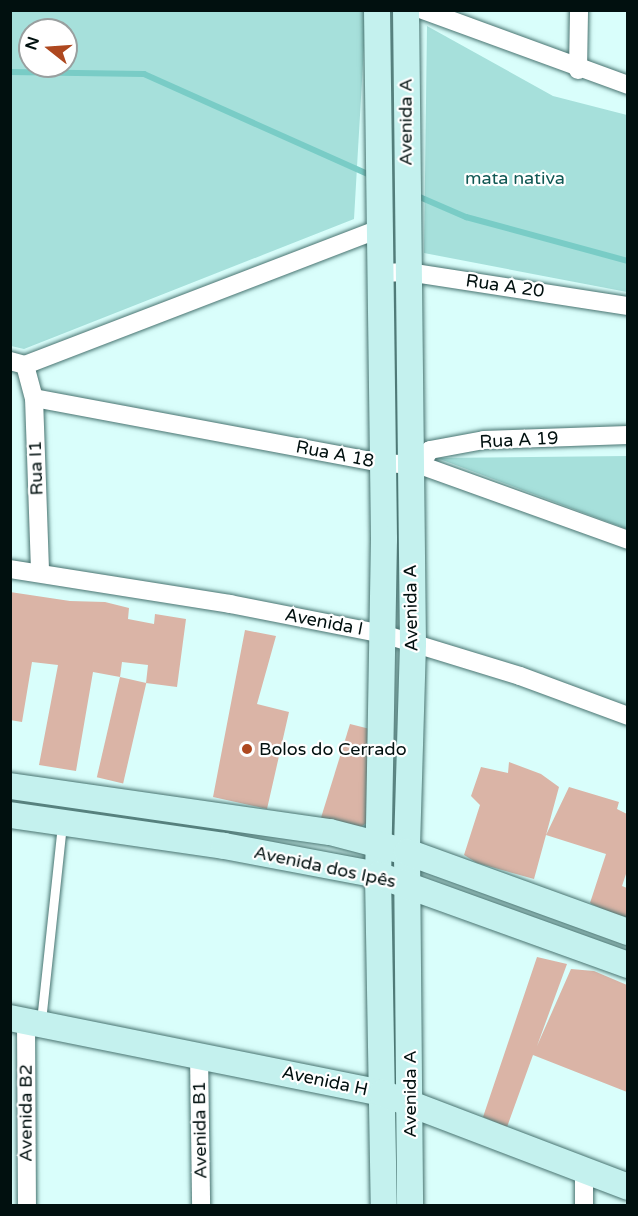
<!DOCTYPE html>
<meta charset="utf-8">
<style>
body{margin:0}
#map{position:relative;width:638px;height:1216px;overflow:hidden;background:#d9fefb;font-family:"Varela Round",sans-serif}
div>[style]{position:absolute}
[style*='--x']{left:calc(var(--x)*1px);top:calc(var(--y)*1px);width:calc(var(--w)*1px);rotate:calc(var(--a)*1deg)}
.green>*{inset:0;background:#a6e0db}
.stream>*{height:6px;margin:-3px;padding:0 3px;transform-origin:3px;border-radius:3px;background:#79ccc6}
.building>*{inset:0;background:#dab4a6;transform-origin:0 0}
.roads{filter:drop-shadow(0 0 2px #487370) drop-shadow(0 0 2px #487370)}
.lane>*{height:9px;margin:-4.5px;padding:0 4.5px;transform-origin:4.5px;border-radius:4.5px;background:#fff}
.street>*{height:18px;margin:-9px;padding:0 9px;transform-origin:9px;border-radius:9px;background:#fff}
.secondary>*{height:26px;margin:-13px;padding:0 13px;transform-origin:13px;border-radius:13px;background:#c4f1ee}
.dots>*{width:16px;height:16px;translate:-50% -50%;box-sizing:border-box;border:3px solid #fff;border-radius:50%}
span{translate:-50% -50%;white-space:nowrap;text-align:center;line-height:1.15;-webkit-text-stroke:4.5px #fff;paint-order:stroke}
.street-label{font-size:18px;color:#01100f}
.park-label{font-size:18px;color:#105854}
.poi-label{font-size:18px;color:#01100f}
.left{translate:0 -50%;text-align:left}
.frame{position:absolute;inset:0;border:12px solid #01100f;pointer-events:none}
.north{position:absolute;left:18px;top:18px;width:60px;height:60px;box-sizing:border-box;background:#fff;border:2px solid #999f9f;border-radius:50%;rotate:287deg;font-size:16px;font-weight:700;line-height:24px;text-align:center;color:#01100f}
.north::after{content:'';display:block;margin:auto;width:21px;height:27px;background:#ae481f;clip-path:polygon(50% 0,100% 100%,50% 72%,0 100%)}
</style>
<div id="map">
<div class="green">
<div style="clip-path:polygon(evenodd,10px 11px,366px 11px,354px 219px,24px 349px,11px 346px,10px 11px,30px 30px,66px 30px,66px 66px,30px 66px,30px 30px)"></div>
<div style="clip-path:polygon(427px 26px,553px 96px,627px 115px,627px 292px,424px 253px)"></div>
<div style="clip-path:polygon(627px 456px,627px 529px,437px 458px)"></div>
</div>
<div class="stream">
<div style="--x:10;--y:72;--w:134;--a:0.9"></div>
<div style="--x:144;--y:74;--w:250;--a:24.1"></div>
<div style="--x:415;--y:195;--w:56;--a:23.3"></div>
<div style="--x:466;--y:217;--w:168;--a:15.2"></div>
</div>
<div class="building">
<div style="clip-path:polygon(10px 592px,70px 601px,105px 602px,129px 608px,128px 619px,154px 624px,155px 614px,186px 619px,177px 687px,146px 683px,148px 665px,122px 662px,120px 677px,93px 672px,76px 771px,39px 765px,58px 665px,32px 662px,22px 722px,10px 720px)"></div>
<div style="clip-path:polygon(245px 630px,276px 636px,257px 704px,289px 712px,267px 809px,213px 797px)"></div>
<div style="left:120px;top:677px;width:27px;height:103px;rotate:13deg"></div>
<div style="clip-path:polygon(350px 724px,370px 729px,371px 820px,359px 828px,320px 821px)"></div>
<div style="clip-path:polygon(509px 762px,541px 774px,559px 787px,546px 835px,569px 787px,619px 802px,617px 809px,627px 814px,627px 871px,622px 886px,627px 888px,627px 917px,611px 914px,590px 903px,606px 854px,546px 835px,534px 879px,477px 863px,464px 855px,480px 805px,471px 796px,481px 767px,508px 773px)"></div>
<div style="clip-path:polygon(537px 957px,567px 964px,537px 1046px,571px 969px,594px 971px,627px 985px,627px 1092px,533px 1055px,507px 1127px,483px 1117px)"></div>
</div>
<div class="roads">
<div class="lane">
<div style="--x:41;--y:1021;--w:199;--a:-83.9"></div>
</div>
<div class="street">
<div style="--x:423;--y:10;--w:218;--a:20.1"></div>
<div style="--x:578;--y:70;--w:60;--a:-89"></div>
<div style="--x:381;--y:273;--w:27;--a:-2"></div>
<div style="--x:408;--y:272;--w:223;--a:8.8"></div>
<div style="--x:10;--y:361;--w:16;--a:15"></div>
<div style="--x:25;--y:365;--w:381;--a:-21"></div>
<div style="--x:25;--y:365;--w:34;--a:75"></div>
<div style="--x:34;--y:398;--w:175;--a:88"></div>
<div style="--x:34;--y:398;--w:353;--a:10.6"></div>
<div style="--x:381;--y:463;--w:39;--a:3"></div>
<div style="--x:420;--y:465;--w:221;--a:19.8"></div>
<div style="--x:420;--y:465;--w:18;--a:-56"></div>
<div style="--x:430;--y:450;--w:55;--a:-10.5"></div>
<div style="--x:484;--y:440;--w:144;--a:-2"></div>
<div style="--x:10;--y:569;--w:223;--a:9"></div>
<div style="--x:230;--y:604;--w:156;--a:11.1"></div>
<div style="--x:383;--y:634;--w:143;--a:17"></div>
<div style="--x:520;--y:676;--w:115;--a:20.3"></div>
<div style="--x:26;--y:1020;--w:186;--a:89.7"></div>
<div style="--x:199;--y:1054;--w:152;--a:89.2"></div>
<div style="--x:584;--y:1206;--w:37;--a:-90"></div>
</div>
<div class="secondary">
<div style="--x:377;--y:10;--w:529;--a:89.24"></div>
<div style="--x:384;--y:539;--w:336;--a:91"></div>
<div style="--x:378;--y:875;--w:331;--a:89"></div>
<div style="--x:406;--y:10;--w:634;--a:89.37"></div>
<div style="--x:413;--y:644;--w:208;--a:91.7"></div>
<div style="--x:407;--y:852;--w:354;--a:89.5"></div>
<div style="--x:10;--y:786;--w:323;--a:8.2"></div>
<div style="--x:330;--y:832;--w:80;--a:14.6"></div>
<div style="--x:407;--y:852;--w:235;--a:19.9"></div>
<div style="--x:10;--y:815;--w:216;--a:8.2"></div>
<div style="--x:224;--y:846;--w:157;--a:10.7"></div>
<div style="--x:378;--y:875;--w:266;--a:19.8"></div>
<div style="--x:10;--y:1018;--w:379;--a:11.4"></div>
<div style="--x:382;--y:1093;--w:263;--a:20.9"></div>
</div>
</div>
<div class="dots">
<div style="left:247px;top:749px;background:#ae481f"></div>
</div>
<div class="street-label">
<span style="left:406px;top:122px;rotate:-90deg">Avenida A</span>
<span style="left:505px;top:286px;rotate:8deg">Rua A 20</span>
<span style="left:519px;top:440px;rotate:-3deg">Rua A 19</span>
<span style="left:335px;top:454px;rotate:11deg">Rua A 18</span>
<span style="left:36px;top:468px;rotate:-92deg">Rua I1</span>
<span style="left:411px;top:608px;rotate:-91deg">Avenida A</span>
<span style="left:324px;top:622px;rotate:11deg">Avenida I</span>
<span style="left:325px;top:867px;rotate:12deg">Avenida dos Ipês</span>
<span style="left:325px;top:1081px;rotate:12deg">Avenida H</span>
<span style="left:410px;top:1094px;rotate:-90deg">Avenida A</span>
<span style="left:26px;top:1113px;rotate:-90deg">Avenida B2</span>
<span style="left:200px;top:1130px;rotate:-91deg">Avenida B1</span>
</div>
<div class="park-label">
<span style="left:515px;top:178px">mata nativa</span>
</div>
<div class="poi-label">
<span class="left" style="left:259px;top:749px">Bolos do Cerrado</span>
</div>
<div class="frame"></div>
<div class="north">N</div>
</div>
